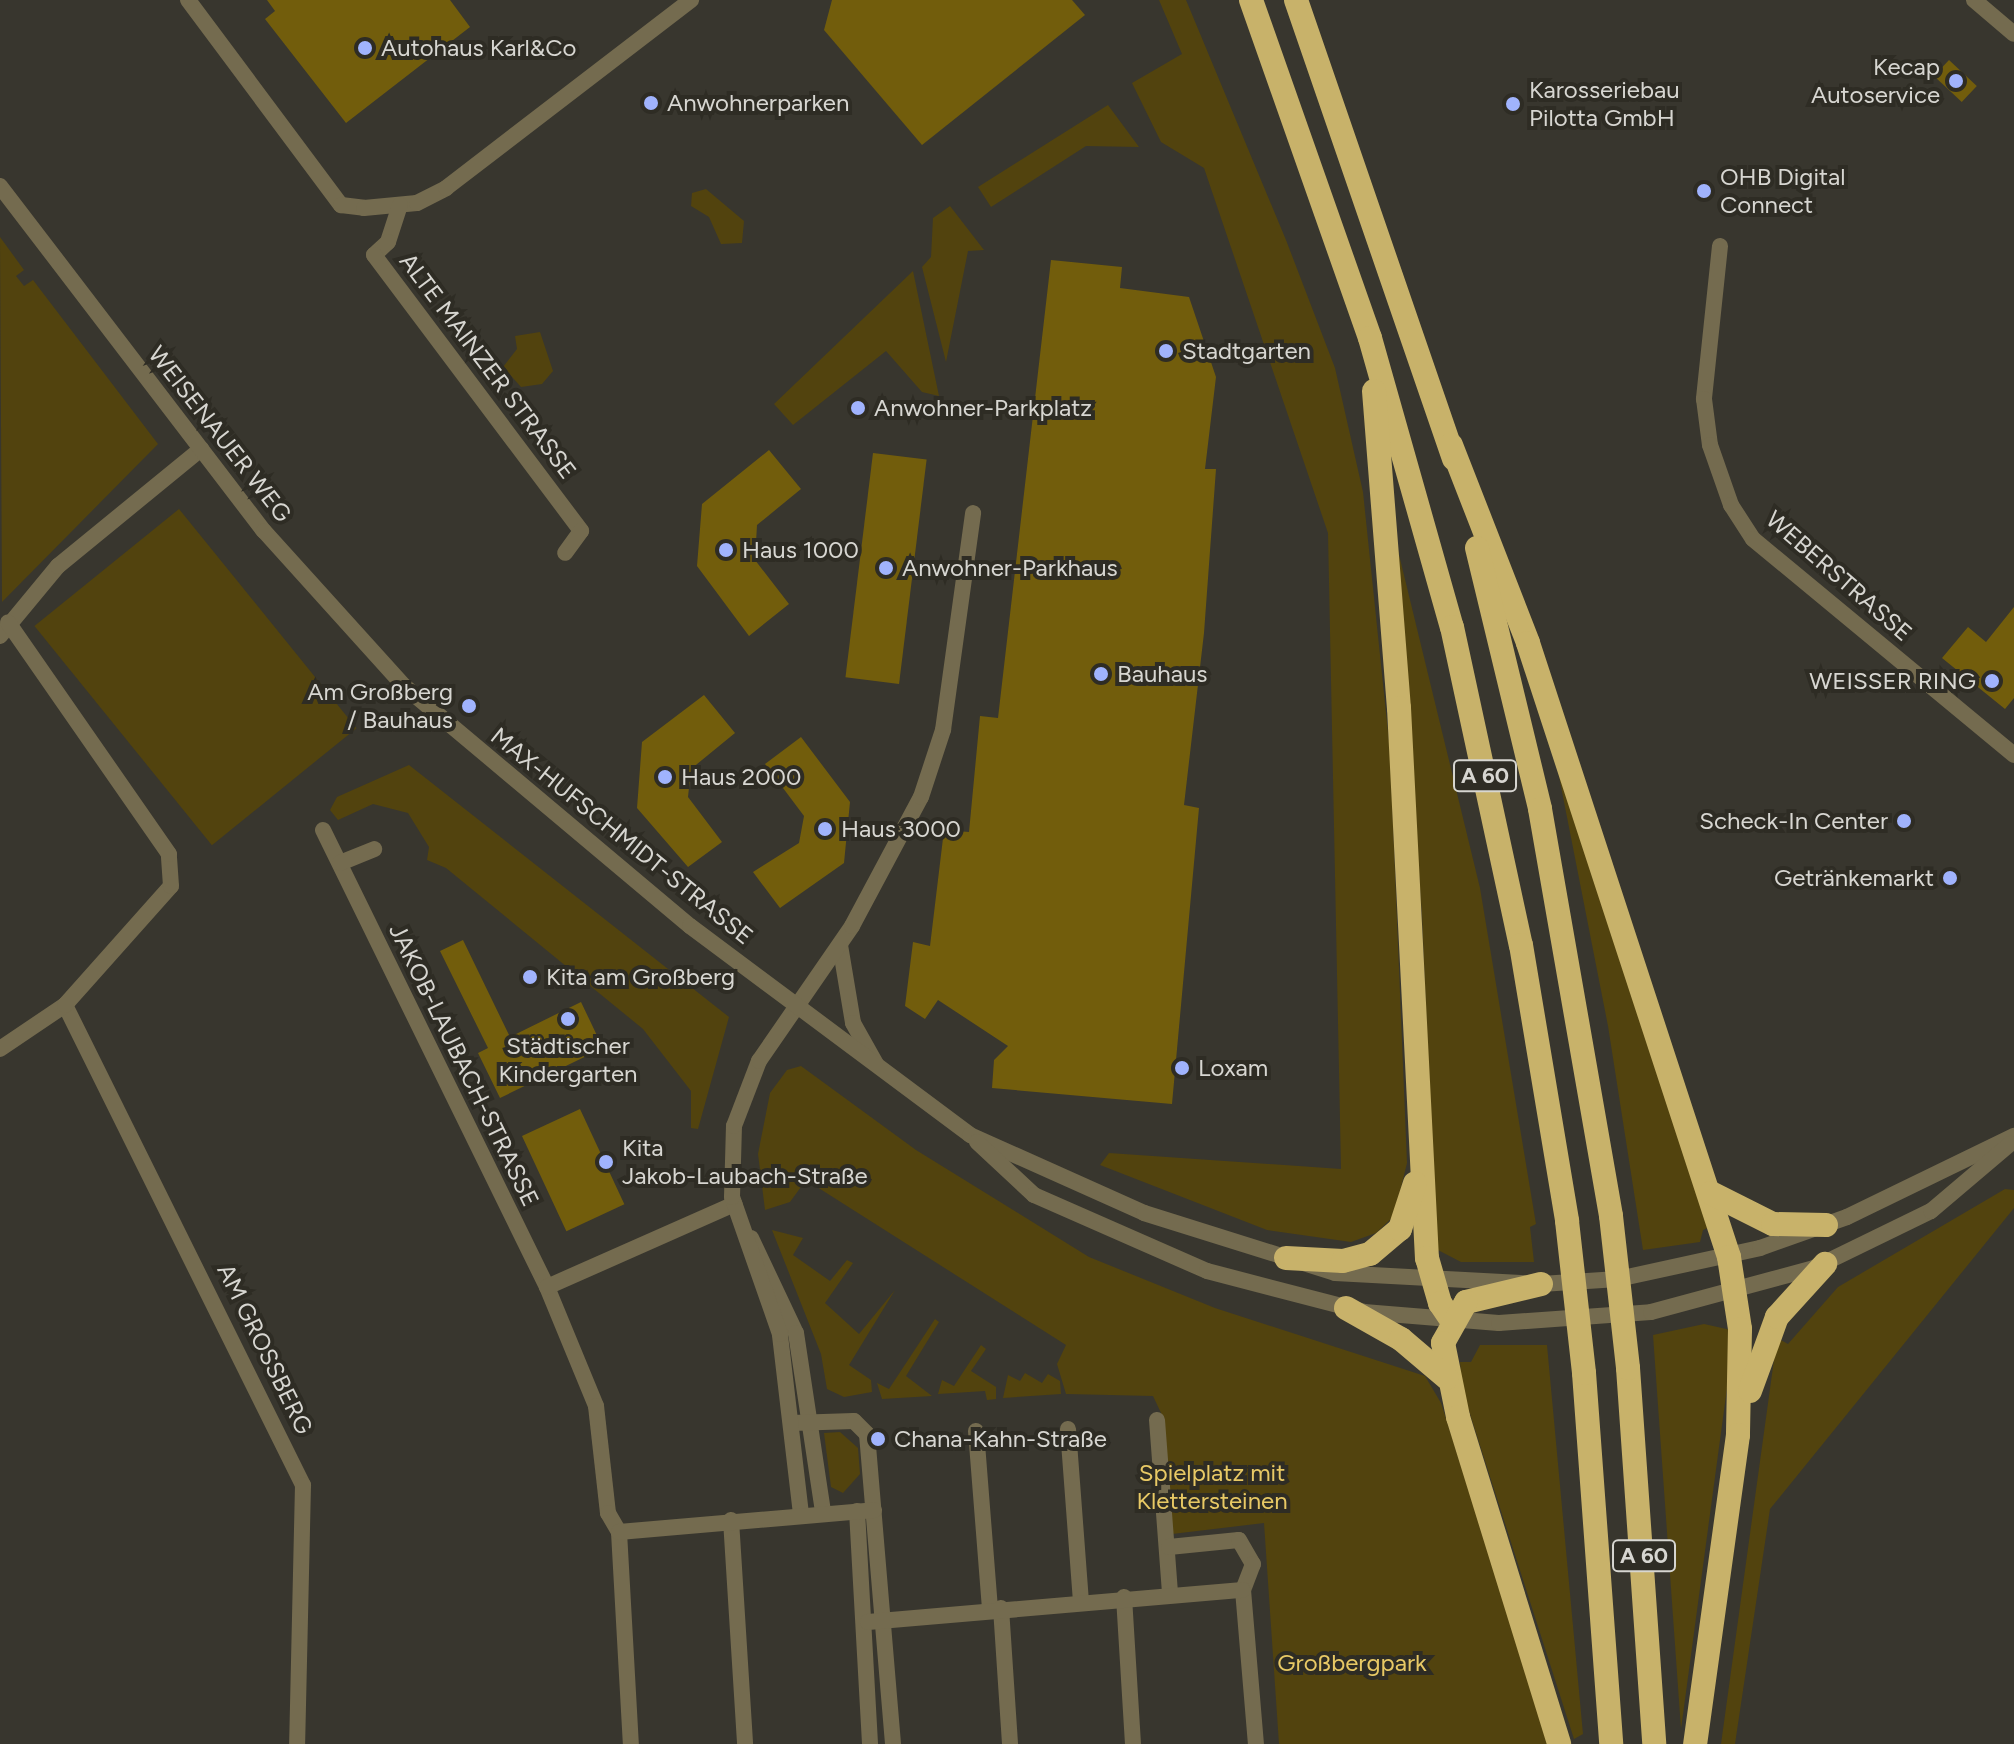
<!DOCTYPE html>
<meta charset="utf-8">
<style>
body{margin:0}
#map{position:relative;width:2014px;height:1744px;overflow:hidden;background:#38362e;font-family:Figtree,sans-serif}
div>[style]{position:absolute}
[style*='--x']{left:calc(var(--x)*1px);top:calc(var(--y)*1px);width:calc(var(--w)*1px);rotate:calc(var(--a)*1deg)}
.green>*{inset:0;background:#52430e;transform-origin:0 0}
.building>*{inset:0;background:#725d0c;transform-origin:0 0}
.minor>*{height:16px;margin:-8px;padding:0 8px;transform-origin:8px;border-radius:8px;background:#746b4f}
.tertiary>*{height:16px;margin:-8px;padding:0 8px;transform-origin:8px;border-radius:8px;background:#746b4f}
.motorway>*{height:24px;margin:-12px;padding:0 12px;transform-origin:12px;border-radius:12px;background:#c8b26a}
.motorway-bridge>*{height:24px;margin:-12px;padding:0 12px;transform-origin:12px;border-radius:12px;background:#c8b26a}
.dots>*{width:22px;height:22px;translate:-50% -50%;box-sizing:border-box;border:4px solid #2e2c24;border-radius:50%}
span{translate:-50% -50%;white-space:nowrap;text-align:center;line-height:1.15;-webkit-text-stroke:8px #2e2c24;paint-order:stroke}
.shield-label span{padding:2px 6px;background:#2e2c24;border:2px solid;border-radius:6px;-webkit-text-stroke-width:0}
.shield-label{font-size:22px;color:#d7d6d1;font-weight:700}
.poi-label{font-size:24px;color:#d7d6d1}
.left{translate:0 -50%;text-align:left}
.right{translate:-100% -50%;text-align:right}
.street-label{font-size:24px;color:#d7d6d1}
.park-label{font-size:24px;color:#e8c965}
</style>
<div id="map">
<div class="green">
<div style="clip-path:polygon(1159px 0,1186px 0,1286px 240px,1335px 368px,1363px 492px,1390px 751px,1407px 1163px,1394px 1216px,1376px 1233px,1351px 1242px,1267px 1230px,1100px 1165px,1109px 1153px,1341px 1169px,1328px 533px,1204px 168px,1161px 142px,1132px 83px,1182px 54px)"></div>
<div style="clip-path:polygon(1108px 105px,1139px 147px,1086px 146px,991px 207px,978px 187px)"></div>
<div style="clip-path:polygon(706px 189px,744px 221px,742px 243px,721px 244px,709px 217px,691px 206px,692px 193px)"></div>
<div style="clip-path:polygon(950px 206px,984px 250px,968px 251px,946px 362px,922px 267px,931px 257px,933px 218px)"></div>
<div style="clip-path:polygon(0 237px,24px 270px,16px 276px,24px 286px,33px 280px,158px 444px,2px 602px)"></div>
<div style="clip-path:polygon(913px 271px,939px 396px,922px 392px,886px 351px,793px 425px,774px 404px)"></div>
<div style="clip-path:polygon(540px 332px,553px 371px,542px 384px,521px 387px,503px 367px,517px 349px,515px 336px)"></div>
<div style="left:179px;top:509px;width:282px;height:186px;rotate:51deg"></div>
<div style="clip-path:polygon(1394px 534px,1480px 888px,1536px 1224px,1530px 1227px,1534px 1262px,1461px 1262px,1436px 1249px,1422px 915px)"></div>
<div style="clip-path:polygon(1555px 756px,1712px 1226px,1703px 1230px,1700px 1242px,1643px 1250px,1608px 1026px)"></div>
<div style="clip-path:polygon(409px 765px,729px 1017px,698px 1129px,691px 1128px,691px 1091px,643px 1029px,446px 868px,427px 860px,429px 847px,408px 813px,373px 804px,338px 820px,330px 810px,337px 797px)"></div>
<div style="clip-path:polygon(801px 1066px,916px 1150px,1089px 1257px,1215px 1308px,1425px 1376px,1441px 1403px,1550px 1744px,1279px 1744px,1264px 1523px,1172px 1534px,1162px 1415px,1153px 1396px,1066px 1394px,1057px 1364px,1066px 1345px,806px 1180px,790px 1202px,765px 1210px,758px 1154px,770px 1093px,787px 1070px)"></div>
<div style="clip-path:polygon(2005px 1189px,2014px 1190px,2014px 1208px,1770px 1509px,1735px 1744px,1721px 1744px,1777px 1338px,1788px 1344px,1838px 1287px)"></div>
<div style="clip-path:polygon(772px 1230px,803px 1238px,793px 1255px,830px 1281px,847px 1260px,853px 1263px,825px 1303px,859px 1334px,895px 1290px,849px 1365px,871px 1380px,872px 1392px,844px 1397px,827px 1389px,821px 1354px)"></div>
<div style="clip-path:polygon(935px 1319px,939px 1322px,906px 1376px,932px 1396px,882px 1399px,877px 1383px,889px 1389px)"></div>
<div style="clip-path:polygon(1704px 1324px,1731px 1330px,1732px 1351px,1681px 1729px,1653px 1335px)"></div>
<div style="clip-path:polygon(981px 1345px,986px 1349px,971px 1371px,996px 1387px,996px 1399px,987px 1400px,985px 1391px,938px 1394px,942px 1380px,954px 1386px)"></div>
<div style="clip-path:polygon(1480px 1345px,1547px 1345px,1583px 1734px,1574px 1739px,1462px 1389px,1460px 1362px,1471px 1362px)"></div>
<div style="clip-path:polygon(1025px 1373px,1042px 1383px,1048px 1374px,1060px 1381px,1061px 1394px,1003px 1398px,1008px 1375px,1020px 1381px)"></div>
<div style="clip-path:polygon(840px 1432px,858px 1448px,860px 1474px,843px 1493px,831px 1487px,824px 1433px)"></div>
</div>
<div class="building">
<div style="clip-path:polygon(267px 0,450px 0,470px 27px,346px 123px,265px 19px,275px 11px)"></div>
<div style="clip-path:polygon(832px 0,1072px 0,1085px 15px,922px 145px,824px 30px)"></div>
<div style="left:1949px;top:60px;width:38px;height:22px;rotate:43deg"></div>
<div style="clip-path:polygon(1051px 260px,1122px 267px,1120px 288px,1189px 297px,1216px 377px,1205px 469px,1216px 469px,1204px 633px,1184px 805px,1199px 808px,1172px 1104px,992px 1088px,994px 1060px,1008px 1046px,938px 1000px,925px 1019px,905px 1006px,913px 942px,930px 946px,944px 830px,969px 832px,980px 716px,998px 718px)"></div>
<div style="clip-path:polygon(769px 450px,801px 489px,757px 525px,755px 560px,789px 604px,749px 636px,697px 566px,702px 504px)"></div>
<div style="left:873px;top:453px;width:54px;height:226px;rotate:7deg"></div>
<div style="clip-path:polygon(2014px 607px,2014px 698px,2005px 709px,1942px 658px,1968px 627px,1986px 642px)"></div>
<div style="clip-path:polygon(704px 695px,735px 733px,691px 769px,688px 797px,722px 842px,688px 867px,637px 808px,642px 742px)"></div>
<div style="clip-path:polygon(801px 737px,850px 802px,844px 863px,780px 908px,753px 872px,799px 843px,804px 816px,765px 764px)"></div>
<div style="clip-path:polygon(463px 940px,510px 1037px,581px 1002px,603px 1048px,500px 1098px,478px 1053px,488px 1048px,440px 951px)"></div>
<div style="left:580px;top:1109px;width:105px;height:64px;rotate:65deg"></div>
</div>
<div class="minor">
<div style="--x:188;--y:0;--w:256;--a:53.3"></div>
<div style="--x:341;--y:205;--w:23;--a:7"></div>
<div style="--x:364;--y:208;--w:53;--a:-5.4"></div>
<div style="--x:417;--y:203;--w:33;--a:-27"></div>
<div style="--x:446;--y:188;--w:309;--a:-37.5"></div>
<div style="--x:400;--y:205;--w:39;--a:108"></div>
<div style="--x:388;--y:242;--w:19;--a:137"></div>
<div style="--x:374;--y:255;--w:345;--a:53.1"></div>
<div style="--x:581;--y:531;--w:27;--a:126"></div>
<div style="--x:1720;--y:246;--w:154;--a:96"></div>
<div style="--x:1704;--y:399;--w:46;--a:82.6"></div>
<div style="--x:1710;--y:445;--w:64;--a:70.7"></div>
<div style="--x:1731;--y:505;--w:40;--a:57.1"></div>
<div style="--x:1753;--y:539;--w:339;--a:39.6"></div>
<div style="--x:0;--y:636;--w:91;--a:-50.4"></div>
<div style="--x:58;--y:566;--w:185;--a:-39.3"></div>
<div style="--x:323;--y:830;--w:509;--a:63.89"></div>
<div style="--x:547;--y:1287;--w:129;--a:67.6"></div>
<div style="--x:596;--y:1406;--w:108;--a:83.6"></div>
<div style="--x:608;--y:1513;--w:22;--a:60"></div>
<div style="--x:619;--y:1532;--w:212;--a:86.8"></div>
<div style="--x:340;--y:863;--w:37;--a:-22"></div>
<div style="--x:840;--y:945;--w:79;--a:80.5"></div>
<div style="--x:853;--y:1023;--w:47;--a:60.7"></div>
<div style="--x:65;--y:1005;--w:536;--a:63.63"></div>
<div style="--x:303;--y:1485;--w:259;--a:91.3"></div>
<div style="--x:0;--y:1049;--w:78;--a:-34.1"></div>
<div style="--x:65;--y:1005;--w:159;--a:-48.3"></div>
<div style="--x:171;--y:886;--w:32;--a:-94"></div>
<div style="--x:169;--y:854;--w:282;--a:-124.8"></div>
<div style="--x:751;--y:1238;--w:105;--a:64.7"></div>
<div style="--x:796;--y:1333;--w:181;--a:81.4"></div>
<div style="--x:547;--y:1287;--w:205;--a:-23.9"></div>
<div style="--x:1157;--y:1420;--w:172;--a:85.7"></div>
<div style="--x:792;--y:1423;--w:62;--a:-1.8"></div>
<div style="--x:854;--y:1421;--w:18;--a:45"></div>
<div style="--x:867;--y:1434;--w:311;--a:85.2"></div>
<div style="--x:1068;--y:1429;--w:171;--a:85.7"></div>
<div style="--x:976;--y:1431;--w:178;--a:85.5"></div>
<div style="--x:857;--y:1511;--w:233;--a:86.8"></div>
<div style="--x:801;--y:1514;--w:181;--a:-96.7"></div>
<div style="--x:780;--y:1334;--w:145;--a:-109.3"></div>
<div style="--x:732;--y:1197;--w:71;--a:-88.4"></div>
<div style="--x:734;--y:1126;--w:70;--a:-69"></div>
<div style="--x:759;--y:1061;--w:164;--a:-55.4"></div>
<div style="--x:852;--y:926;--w:146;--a:-61.9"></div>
<div style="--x:921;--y:797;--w:71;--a:-71.8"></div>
<div style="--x:943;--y:730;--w:219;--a:-82.1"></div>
<div style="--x:731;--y:1520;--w:224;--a:86.4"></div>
<div style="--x:619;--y:1532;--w:256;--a:-4.9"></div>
<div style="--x:1169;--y:1547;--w:70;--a:-5.7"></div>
<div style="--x:1239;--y:1540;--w:28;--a:60"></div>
<div style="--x:1253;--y:1564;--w:28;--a:111"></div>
<div style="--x:1243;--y:1590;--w:155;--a:85.2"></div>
<div style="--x:1124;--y:1597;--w:147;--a:86.5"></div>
<div style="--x:1001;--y:1608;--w:136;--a:86.2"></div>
<div style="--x:868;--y:1622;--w:376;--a:-4.9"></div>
</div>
<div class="tertiary">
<div style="--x:1974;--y:0;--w:52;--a:40.4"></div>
<div style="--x:0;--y:186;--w:434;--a:52.6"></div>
<div style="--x:264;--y:531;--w:209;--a:47.9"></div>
<div style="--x:404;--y:686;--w:373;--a:40"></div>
<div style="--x:690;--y:926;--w:349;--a:36.7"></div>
<div style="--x:970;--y:1135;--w:191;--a:24.1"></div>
<div style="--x:1144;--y:1213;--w:200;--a:17.4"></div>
<div style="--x:1335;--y:1273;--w:206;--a:3.1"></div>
<div style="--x:1541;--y:1284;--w:77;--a:-3.7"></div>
<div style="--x:1618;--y:1279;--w:145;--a:-12.3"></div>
<div style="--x:1760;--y:1248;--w:92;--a:-19.6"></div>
<div style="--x:1847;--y:1217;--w:186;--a:-25.9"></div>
<div style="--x:977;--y:1142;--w:78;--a:42.9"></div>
<div style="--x:1034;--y:1195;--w:189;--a:23.7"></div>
<div style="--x:1207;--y:1271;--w:162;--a:14.6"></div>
<div style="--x:1364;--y:1312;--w:135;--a:4.7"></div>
<div style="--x:1499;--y:1323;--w:152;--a:-4.1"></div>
<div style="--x:1651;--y:1312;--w:169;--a:-15.1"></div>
<div style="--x:1814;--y:1268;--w:130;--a:-26"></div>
<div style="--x:1931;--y:1211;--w:104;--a:-40.3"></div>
</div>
<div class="motorway">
<div style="--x:1251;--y:0;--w:358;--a:70.6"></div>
<div style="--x:1370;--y:338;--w:300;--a:74.2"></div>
<div style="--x:1452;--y:627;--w:325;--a:77.8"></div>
<div style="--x:1521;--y:945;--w:280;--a:80.5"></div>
<div style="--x:1296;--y:0;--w:485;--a:71"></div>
<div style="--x:1374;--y:391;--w:318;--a:85.5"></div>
<div style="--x:1399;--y:708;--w:551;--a:87.09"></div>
<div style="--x:1427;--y:1258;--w:47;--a:73.9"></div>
<div style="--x:1440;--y:1303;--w:22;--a:56"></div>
<div style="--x:1451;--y:445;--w:212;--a:68.7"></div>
<div style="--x:1528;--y:643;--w:646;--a:71.87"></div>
<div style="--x:1729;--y:1257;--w:73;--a:81.3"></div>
<div style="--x:1740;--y:1329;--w:106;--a:91.1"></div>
<div style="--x:1738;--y:1435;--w:312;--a:97.9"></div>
<div style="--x:1477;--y:548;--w:268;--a:76.4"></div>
<div style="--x:1540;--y:809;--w:413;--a:80.1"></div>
<div style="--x:1711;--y:1193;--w:69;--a:26.6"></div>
<div style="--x:1773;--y:1224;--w:53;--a:1.1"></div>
<div style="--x:1286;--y:1258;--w:57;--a:3"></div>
<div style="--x:1343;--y:1261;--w:28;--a:-15"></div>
<div style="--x:1370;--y:1254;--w:39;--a:-40"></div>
<div style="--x:1400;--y:1229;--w:48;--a:-71.9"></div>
<div style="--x:1541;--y:1284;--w:77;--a:166.5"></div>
<div style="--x:1466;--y:1302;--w:47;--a:119.3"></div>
<div style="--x:1443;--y:1343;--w:76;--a:78.5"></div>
<div style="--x:1458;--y:1417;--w:342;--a:72.8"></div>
<div style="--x:1346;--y:1308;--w:63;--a:29.4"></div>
<div style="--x:1401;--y:1339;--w:60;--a:40.3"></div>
<div style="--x:1628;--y:1368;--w:377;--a:86"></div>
<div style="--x:1584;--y:1373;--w:372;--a:85.8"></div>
<div style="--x:1750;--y:1391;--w:79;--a:-70"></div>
<div style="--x:1777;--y:1317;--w:72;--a:-47.8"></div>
</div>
<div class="motorway-bridge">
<div style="--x:1611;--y:1216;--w:153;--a:83.6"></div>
<div style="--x:1567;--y:1221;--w:153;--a:83.6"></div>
</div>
<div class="dots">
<div style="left:365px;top:48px;background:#a0b3fd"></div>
<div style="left:1956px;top:81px;background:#a0b3fd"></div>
<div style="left:651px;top:103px;background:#a0b3fd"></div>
<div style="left:1513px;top:104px;background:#a0b3fd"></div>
<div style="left:1704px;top:191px;background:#a0b3fd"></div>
<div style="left:1166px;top:351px;background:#a0b3fd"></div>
<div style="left:858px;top:408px;background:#a0b3fd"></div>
<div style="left:726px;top:550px;background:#a0b3fd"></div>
<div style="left:886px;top:568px;background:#a0b3fd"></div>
<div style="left:1101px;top:674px;background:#a0b3fd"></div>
<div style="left:1992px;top:681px;background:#a0b3fd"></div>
<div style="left:469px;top:706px;background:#a0b3fd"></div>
<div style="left:665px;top:777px;background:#a0b3fd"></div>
<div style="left:1904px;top:821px;background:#a0b3fd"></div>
<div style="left:825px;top:829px;background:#a0b3fd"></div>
<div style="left:1950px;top:878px;background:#a0b3fd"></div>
<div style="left:530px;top:977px;background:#a0b3fd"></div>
<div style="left:568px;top:1019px;background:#a0b3fd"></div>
<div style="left:1182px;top:1068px;background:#a0b3fd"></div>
<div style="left:606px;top:1162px;background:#a0b3fd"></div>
<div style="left:878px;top:1439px;background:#a0b3fd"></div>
</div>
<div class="shield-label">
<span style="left:1485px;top:776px">A 60</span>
<span style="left:1644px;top:1556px">A 60</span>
</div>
<div class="poi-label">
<span class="left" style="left:381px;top:48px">Autohaus Karl&amp;Co</span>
<span class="right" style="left:1940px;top:81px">Kecap<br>Autoservice</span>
<span class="left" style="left:1529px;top:104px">Karosseriebau<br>Pilotta GmbH</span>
<span class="left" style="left:667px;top:103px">Anwohnerparken</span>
<span class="left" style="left:1720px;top:191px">OHB Digital<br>Connect</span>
<span class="left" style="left:1182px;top:351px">Stadtgarten</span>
<span class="left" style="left:874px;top:408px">Anwohner-Parkplatz</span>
<span class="left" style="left:742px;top:550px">Haus 1000</span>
<span class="left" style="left:902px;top:568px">Anwohner-Parkhaus</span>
<span class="left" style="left:1117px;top:674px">Bauhaus</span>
<span class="right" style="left:1976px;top:681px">WEISSER RING</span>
<span class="right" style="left:453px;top:706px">Am Großberg<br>/ Bauhaus</span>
<span class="left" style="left:681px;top:777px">Haus 2000</span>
<span class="right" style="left:1888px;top:821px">Scheck-In Center</span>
<span class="left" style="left:841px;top:829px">Haus 3000</span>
<span class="right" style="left:1934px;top:878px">Getränkemarkt</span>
<span class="left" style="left:546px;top:977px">Kita am Großberg</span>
<span style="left:568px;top:1060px">Städtischer<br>Kindergarten</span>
<span class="left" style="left:1198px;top:1068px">Loxam</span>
<span class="left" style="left:622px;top:1162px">Kita<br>Jakob-Laubach-Straße</span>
<span class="left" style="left:894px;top:1439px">Chana-Kahn-Straße</span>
</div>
<div class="street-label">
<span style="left:488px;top:366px;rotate:53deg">ALTE MAINZER STRASSE</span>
<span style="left:220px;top:434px;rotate:52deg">WEISENAUER WEG</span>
<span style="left:1839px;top:576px;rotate:41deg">WEBERSTRASSE</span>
<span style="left:622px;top:836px;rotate:39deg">MAX-HUFSCHMIDT-STRASSE</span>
<span style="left:464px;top:1065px;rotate:64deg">JAKOB-LAUBACH-STRASSE</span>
<span style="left:265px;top:1349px;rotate:64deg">AM GROSSBERG</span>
</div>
<div class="park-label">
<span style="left:1212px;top:1487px">Spielplatz mit<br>Klettersteinen</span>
<span style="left:1352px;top:1663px">Großbergpark</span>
</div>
</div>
